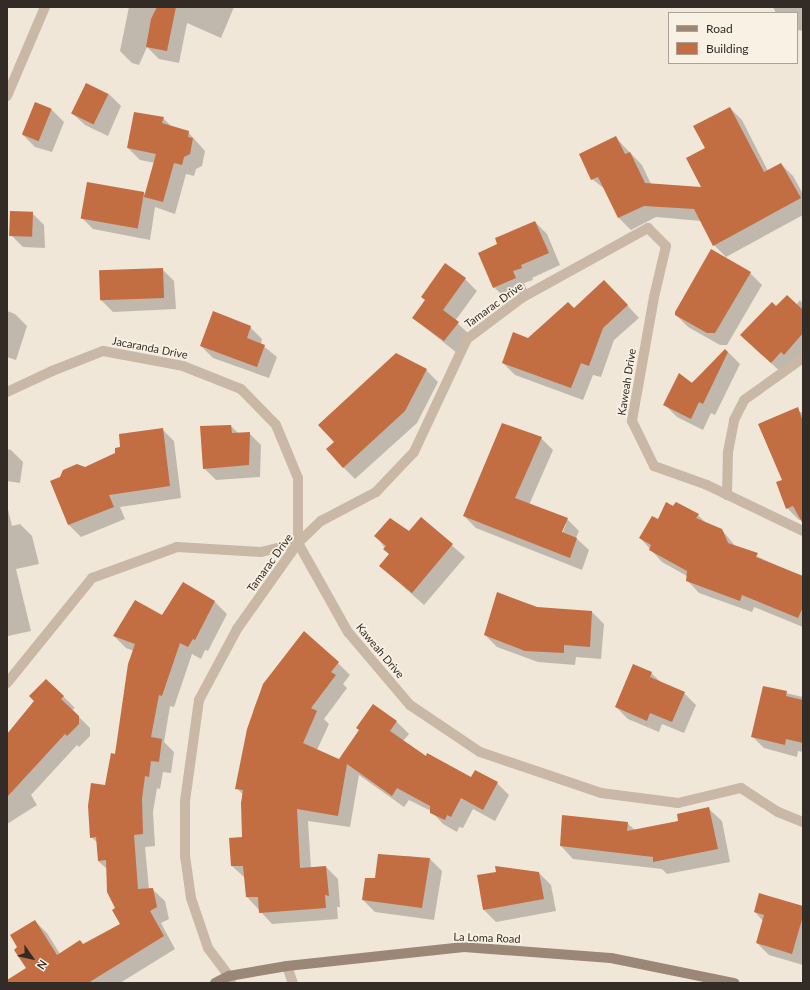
<!DOCTYPE html>
<style>
body{margin:0}
#map{position:relative;width:810px;height:990px;overflow:hidden;background:#f0e7d8;font-family:Lato,sans-serif}
div>[style]{position:absolute}
[style*='--x']{left:calc(var(--x)*1px);top:calc(var(--y)*1px);width:calc(var(--w)*1px);rotate:calc(var(--a)*1deg)}
.shadow>*{inset:0;background:#0003}
.building>*{inset:0;background:#c36d43;transform-origin:0 0}
.street>*{height:10px;margin:-5px;padding:0 5px;transform-origin:5px;border-radius:5px;background:#c8b8a5}
.secondary>*{height:10px;margin:-5px;padding:0 5px;transform-origin:5px;border-radius:5px;background:#9b8776}
span{translate:-50% -50%;white-space:nowrap;text-align:center;line-height:1.15;-webkit-text-stroke:3.5px #f8f1e4;paint-order:stroke}
.street-label{font-size:11px;color:#332b26}
.frame{position:absolute;inset:0;border:8px solid #332b26;pointer-events:none}
.legend{position:absolute;left:668px;top:12px;width:130px;height:52px;box-sizing:border-box;background:#f8f1e4;border:1px solid #a9a298;margin:0;padding:5px 7px;list-style:none;font-size:12px;color:#332b26}
.legend li{display:flex;align-items:center;gap:8px;height:20px}
.legend b{width:20px;border:1px solid #a9a298}
.north{position:absolute;left:12px;top:938px;width:40px;height:40px;-webkit-text-stroke:3px #f8f1e4;paint-order:stroke;rotate:124deg;font-size:11px;font-weight:700;line-height:16px;text-align:center;color:#332b26}
.north::after{content:'';display:block;margin:auto;width:14px;height:18px;background:#332b26;clip-path:polygon(50% 0,100% 100%,50% 72%,0 100%)}
</style>
<div id="map">
<div class="shadow">
<div style="clip-path:polygon(129px 7px,234px 7px,221px 38px,187px 23px,179px 63px,159px 59px,147px 47px,139px 65px,132px 63px,120px 51px)"></div>
<div style="clip-path:polygon(773px 7px,803px 7px,803px 31px,797px 30px,797px 13px,776px 13px)"></div>
<div style="clip-path:polygon(109px 94px,121px 106px,108px 136px,85px 125px,73px 114px)"></div>
<div style="clip-path:polygon(35px 103px,52px 110px,64px 122px,52px 152px,35px 147px,23px 135px)"></div>
<div style="clip-path:polygon(730px 108px,742px 120px,768px 171px,781px 164px,793px 176px,803px 194px,803px 215px,726px 257px,714px 245px,701px 221px,656px 217px,631px 230px,619px 218px,606px 190px,592px 179px,616px 138px,642px 165px,651px 184px,703px 188px,706px 148px)"></div>
<div style="clip-path:polygon(163px 118px,172px 127px,188px 132px,205px 151px,202px 166px,196px 169px,194px 176px,186px 174px,175px 214px,155px 207px,150px 240px,93px 229px,81px 217px,144px 193px,146px 195px,155px 163px,140px 160px,128px 148px)"></div>
<div style="clip-path:polygon(32px 213px,44px 225px,45px 248px,23px 247px,11px 235px)"></div>
<div style="clip-path:polygon(535px 222px,547px 234px,560px 265px,532px 278px,533px 280px,524px 283px,527px 290px,506px 299px,494px 287px,499px 245px)"></div>
<div style="clip-path:polygon(162px 269px,174px 281px,176px 309px,113px 312px,101px 300px)"></div>
<div style="clip-path:polygon(750px 273px,762px 285px,727px 345px,720px 345px,688px 327px,676px 315px)"></div>
<div style="clip-path:polygon(465px 279px,477px 291px,455px 321px,470px 335px,457px 353px,413px 318px)"></div>
<div style="clip-path:polygon(616px 293px,639px 318px,614px 340px,601px 377px,593px 375px,583px 400px,515px 375px,503px 363px,574px 309px)"></div>
<div style="clip-path:polygon(800px 300px,803px 304px,803px 360px,783px 374px,753px 347px,776px 307px,796px 305px)"></div>
<div style="clip-path:polygon(7px 311px,15px 314px,27px 326px,16px 360px,7px 357px)"></div>
<div style="clip-path:polygon(250px 327px,262px 339px,261px 344px,277px 357px,269px 378px,213px 358px,201px 346px)"></div>
<div style="clip-path:polygon(728px 352px,740px 364px,715px 415px,711px 413px,703px 430px,677px 417px,665px 405px)"></div>
<div style="clip-path:polygon(426px 370px,438px 382px,417px 423px,355px 479px,343px 467px,335px 442px)"></div>
<div style="clip-path:polygon(795px 410px,803px 413px,803px 519px,799px 520px,787px 508px,783px 481px)"></div>
<div style="clip-path:polygon(231px 426px,239px 434px,249px 433px,261px 445px,260px 477px,216px 480px,204px 468px)"></div>
<div style="clip-path:polygon(162px 429px,174px 441px,181px 498px,120px 507px,125px 519px,81px 537px,69px 525px,51px 482px,117px 454px)"></div>
<div style="clip-path:polygon(evenodd,541px 438px,553px 450px,529px 505px,567px 519px,579px 531px,576px 538px,589px 550px,582px 570px,476px 528px,464px 516px,541px 438px,564px 524px,566px 524px,561px 537px,559px 536px,564px 524px)"></div>
<div style="clip-path:polygon(7px 449px,11px 450px,23px 462px,20px 483px,7px 481px)"></div>
<div style="clip-path:polygon(7px 505px,12px 526px,20px 524px,32px 536px,39px 564px,16px 569px,31px 631px,8px 636px)"></div>
<div style="clip-path:polygon(698px 515px,707px 524px,722px 530px,736px 547px,803px 577px,803px 627px,754px 607px,752px 612px,699px 593px,687px 580px,687px 576px,662px 562px,640px 538px,658px 520px)"></div>
<div style="clip-path:polygon(421px 518px,465px 557px,424px 605px,380px 566px,390px 555px,376px 536px,409px 532px)"></div>
<div style="clip-path:polygon(184px 583px,215px 602px,227px 614px,208px 651px,205px 650px,201px 659px,192px 654px,174px 707px,170px 706px,164px 742px,174px 752px,171px 773px,163px 772px,160px 789px,157px 788px,153px 812px,155px 846px,145px 847px,149px 889px,152px 889px,165px 901px,169px 919px,161px 923px,175px 949px,120px 983px,7px 983px,27px 969px,35px 921px,47px 933px,60px 954px,84px 945px,121px 924px,107px 869px,98px 861px,98px 843px,91px 837px,115px 755px,134px 651px,126px 648px,114px 636px,162px 617px)"></div>
<div style="clip-path:polygon(537px 608px,592px 612px,604px 624px,601px 659px,576px 657px,575px 665px,538px 662px,497px 647px,485px 635px)"></div>
<div style="clip-path:polygon(338px 663px,350px 675px,343px 684px,347px 688px,324px 719px,329px 724px,317px 750px,344px 763px,373px 705px,397px 722px,409px 734px,403px 741px,426px 757px,472px 779px,497px 783px,509px 795px,495px 821px,473px 809px,463px 828px,459px 827px,457px 832px,443px 824px,431px 811px,409px 800px,404px 807px,359px 775px,350px 827px,308px 821px,311px 869px,326px 867px,338px 879px,340px 907px,337px 907px,338px 919px,272px 924px,247px 897px,245px 878px,232px 866px,230px 838px,243px 838px,243px 795px,237px 788px,254px 708px,264px 684px)"></div>
<div style="clip-path:polygon(651px 673px,663px 684px,684px 693px,696px 705px,684px 733px,662px 724px,659px 732px,628px 719px,616px 707px)"></div>
<div style="clip-path:polygon(764px 688px,803px 697px,803px 752px,798px 751px,797px 757px,764px 748px,752px 736px)"></div>
<div style="clip-path:polygon(63px 696px,75px 708px,72px 710px,90px 728px,90px 736px,79px 747px,77px 745px,31px 795px,37px 805px,7px 824px,7px 736px,36px 701px)"></div>
<div style="clip-path:polygon(709px 809px,722px 821px,730px 862px,667px 874px,662px 869px,573px 859px,561px 846px,627px 823px,635px 830px,680px 822px)"></div>
<div style="clip-path:polygon(406px 856px,430px 859px,442px 871px,434px 920px,375px 912px,363px 900px,376px 879px)"></div>
<div style="clip-path:polygon(497px 873px,539px 873px,551px 885px,556px 911px,496px 922px,484px 910px,478px 876px)"></div>
<div style="clip-path:polygon(803px 907px,803px 965px,769px 955px,757px 943px,763px 921px,755px 912px)"></div>
</div>
<div class="building">
<div style="clip-path:polygon(157px 7px,176px 7px,167px 51px,146px 47px,151px 19px)"></div>
<div style="left:86px;top:83px;width:25px;height:34px;rotate:26deg"></div>
<div style="left:35px;top:102px;width:18px;height:35px;rotate:22deg"></div>
<div style="clip-path:polygon(730px 107px,764px 172px,781px 163px,801px 198px,713px 246px,694px 209px,644px 206px,618px 218px,598px 177px,591px 180px,579px 154px,616px 136px,625px 154px,630px 152px,645px 183px,701px 187px,686px 158px,705px 148px,693px 126px)"></div>
<div style="clip-path:polygon(134px 112px,164px 117px,162px 123px,189px 131px,188px 137px,193px 138px,190px 154px,184px 157px,182px 165px,174px 163px,163px 202px,144px 197px,156px 154px,127px 148px)"></div>
<div style="left:87px;top:182px;width:58px;height:37px;rotate:10deg"></div>
<div style="left:10px;top:211px;width:23px;height:25px;rotate:2deg"></div>
<div style="clip-path:polygon(535px 221px,549px 253px,521px 265px,522px 268px,513px 271px,516px 278px,493px 288px,478px 253px,497px 244px,495px 238px)"></div>
<div style="clip-path:polygon(711px 249px,751px 272px,715px 333px,707px 333px,675px 315px,675px 312px)"></div>
<div style="clip-path:polygon(445px 263px,466px 278px,443px 310px,459px 322px,444px 341px,412px 318px,425px 300px,421px 297px)"></div>
<div style="left:163px;top:268px;width:30px;height:64px;rotate:88deg"></div>
<div style="clip-path:polygon(604px 280px,628px 305px,603px 328px,589px 366px,581px 363px,571px 388px,502px 363px,513px 332px,528px 338px,568px 302px,574px 308px)"></div>
<div style="clip-path:polygon(787px 295px,803px 310px,803px 333px,784px 355px,781px 352px,771px 363px,740px 335px,772px 302px,776px 306px)"></div>
<div style="clip-path:polygon(213px 311px,251px 326px,247px 338px,265px 345px,257px 367px,200px 346px)"></div>
<div style="clip-path:polygon(725px 349px,728px 352px,703px 404px,699px 402px,691px 419px,663px 405px,679px 373px,692px 383px)"></div>
<div style="clip-path:polygon(396px 353px,427px 369px,405px 411px,343px 468px,326px 449px,334px 442px,318px 425px)"></div>
<div style="clip-path:polygon(798px 407px,803px 422px,803px 524px,793px 506px,786px 509px,776px 482px,782px 480px,758px 424px)"></div>
<div style="clip-path:polygon(502px 423px,542px 437px,515px 498px,568px 518px,562px 532px,577px 538px,570px 558px,463px 516px)"></div>
<div style="clip-path:polygon(231px 425px,232px 433px,250px 432px,249px 465px,203px 469px,200px 426px)"></div>
<div style="clip-path:polygon(163px 428px,170px 486px,109px 495px,114px 507px,68px 525px,50px 481px,60px 477px,63px 470px,77px 464px,85px 467px,115px 453px,115px 448px,120px 447px,119px 434px)"></div>
<div style="clip-path:polygon(666px 502px,673px 506px,676px 502px,699px 514px,696px 518px,722px 529px,728px 543px,758px 553px,756px 557px,803px 576px,803px 607px,798px 618px,742px 595px,740px 601px,686px 581px,687px 571px,649px 550px,651px 545px,639px 538px,652px 516px,658px 519px)"></div>
<div style="clip-path:polygon(421px 517px,453px 544px,412px 593px,379px 566px,389px 554px,383px 549px,386px 546px,374px 536px,390px 518px,409px 531px)"></div>
<div style="clip-path:polygon(183px 582px,215px 601px,195px 640px,193px 639px,188px 647px,180px 643px,162px 696px,159px 695px,151px 737px,162px 739px,159px 762px,151px 761px,149px 777px,145px 776px,142px 799px,143px 834px,134px 835px,138px 889px,153px 888px,157px 907px,150px 911px,164px 936px,88px 983px,7px 983px,7px 980px,26px 968px,14px 950px,17px 947px,10px 935px,35px 920px,57px 955px,80px 940px,83px 944px,120px 924px,112px 910px,115px 908px,107px 892px,106px 860px,98px 861px,96px 837px,90px 838px,88px 806px,91px 783px,105px 785px,111px 753px,115px 754px,128px 664px,135px 644px,113px 636px,135px 600px,162px 615px)"></div>
<div style="clip-path:polygon(497px 592px,537px 607px,592px 611px,590px 647px,564px 645px,564px 653px,525px 651px,484px 635px)"></div>
<div style="clip-path:polygon(304px 631px,339px 662px,331px 672px,336px 675px,311px 708px,317px 711px,303px 743px,341px 760px,339px 759px,359px 730px,356px 728px,373px 704px,397px 721px,390px 731px,426px 756px,427px 753px,471px 777px,475px 770px,498px 782px,483px 810px,461px 798px,451px 817px,447px 815px,445px 820px,430px 813px,430px 806px,397px 788px,392px 796px,347px 764px,338px 816px,297px 809px,300px 868px,326px 866px,329px 896px,325px 895px,326px 908px,259px 913px,258px 897px,246px 897px,243px 866px,231px 866px,229px 838px,242px 837px,241px 803px,243px 790px,235px 789px,247px 729px,263px 684px)"></div>
<div style="clip-path:polygon(633px 664px,652px 672px,650px 677px,685px 692px,672px 722px,650px 713px,647px 721px,615px 707px)"></div>
<div style="clip-path:polygon(46px 679px,64px 696px,61px 699px,79px 716px,79px 724px,67px 736px,65px 734px,7px 797px,7px 734px,34px 701px,29px 696px)"></div>
<div style="clip-path:polygon(763px 686px,787px 691px,786px 696px,803px 700px,803px 743px,786px 739px,785px 745px,751px 737px)"></div>
<div style="clip-path:polygon(709px 807px,718px 849px,653px 862px,653px 857px,560px 846px,562px 815px,628px 822px,627px 831px,678px 821px,677px 814px)"></div>
<div style="clip-path:polygon(378px 854px,430px 858px,422px 908px,362px 900px,365px 878px,375px 878px)"></div>
<div style="clip-path:polygon(495px 866px,539px 872px,544px 899px,483px 910px,477px 875px,496px 872px)"></div>
<div style="clip-path:polygon(759px 893px,803px 906px,803px 916px,792px 954px,756px 943px,764px 915px,754px 912px)"></div>
</div>
<div class="street">
<div style="--x:7;--y:96;--w:97;--a:-66.9"></div>
<div style="--x:7;--y:392;--w:50;--a:-25"></div>
<div style="--x:52;--y:371;--w:55;--a:-21.4"></div>
<div style="--x:103;--y:351;--w:81;--a:10.6"></div>
<div style="--x:183;--y:366;--w:62;--a:21.6"></div>
<div style="--x:241;--y:389;--w:50;--a:45.8"></div>
<div style="--x:276;--y:425;--w:57;--a:67.5"></div>
<div style="--x:298;--y:478;--w:65;--a:90"></div>
<div style="--x:727;--y:495;--w:43;--a:-88.7"></div>
<div style="--x:728;--y:452;--w:33;--a:-79"></div>
<div style="--x:734;--y:420;--w:22;--a:-63"></div>
<div style="--x:744;--y:400;--w:72;--a:-35.4"></div>
<div style="--x:7;--y:683;--w:135;--a:-51"></div>
<div style="--x:92;--y:578;--w:90;--a:-20"></div>
<div style="--x:177;--y:547;--w:84;--a:3.4"></div>
<div style="--x:261;--y:552;--w:38;--a:-14"></div>
<div style="--x:298;--y:543;--w:102;--a:60.7"></div>
<div style="--x:348;--y:632;--w:96;--a:49.7"></div>
<div style="--x:410;--y:705;--w:84;--a:33.9"></div>
<div style="--x:480;--y:752;--w:128;--a:18.7"></div>
<div style="--x:601;--y:793;--w:78;--a:7.4"></div>
<div style="--x:678;--y:803;--w:65;--a:-13.4"></div>
<div style="--x:741;--y:788;--w:44;--a:33"></div>
<div style="--x:778;--y:812;--w:27;--a:22"></div>
<div style="--x:287;--y:966;--w:18;--a:71"></div>
<div style="--x:231;--y:983;--w:7;--a:-106"></div>
<div style="--x:229;--y:976;--w:35;--a:-127"></div>
<div style="--x:208;--y:948;--w:53;--a:-108.8"></div>
<div style="--x:191;--y:898;--w:42;--a:-98.1"></div>
<div style="--x:185;--y:856;--w:55;--a:-90"></div>
<div style="--x:185;--y:801;--w:102;--a:-82.1"></div>
<div style="--x:199;--y:700;--w:81;--a:-61.8"></div>
<div style="--x:237;--y:629;--w:105;--a:-54.7"></div>
<div style="--x:298;--y:543;--w:32;--a:-44"></div>
<div style="--x:321;--y:521;--w:62;--a:-27.8"></div>
<div style="--x:376;--y:492;--w:55;--a:-46.5"></div>
<div style="--x:414;--y:452;--w:125;--a:-64.9"></div>
<div style="--x:467;--y:339;--w:70;--a:-36.9"></div>
<div style="--x:523;--y:297;--w:143;--a:-28.9"></div>
<div style="--x:648;--y:228;--w:25;--a:45"></div>
<div style="--x:666;--y:246;--w:52;--a:103.2"></div>
<div style="--x:654;--y:297;--w:126;--a:100.1"></div>
<div style="--x:632;--y:421;--w:50;--a:63.9"></div>
<div style="--x:654;--y:466;--w:56;--a:19.7"></div>
<div style="--x:707;--y:485;--w:106;--a:25.6"></div>
</div>
<div class="secondary">
<div style="--x:215;--y:983;--w:16;--a:-27"></div>
<div style="--x:229;--y:976;--w:59;--a:-9.8"></div>
<div style="--x:287;--y:966;--w:178;--a:-6.1"></div>
<div style="--x:464;--y:947;--w:147;--a:4.3"></div>
<div style="--x:611;--y:958;--w:126;--a:11.5"></div>
</div>
<div class="street-label">
<span style="left:494px;top:305px;rotate:-36deg">Tamarac Drive</span>
<span style="left:150px;top:348px;rotate:11deg">Jacaranda Drive</span>
<span style="left:627px;top:382px;rotate:-81deg">Kaweah Drive</span>
<span style="left:270px;top:563px;rotate:-54deg">Tamarac Drive</span>
<span style="left:380px;top:651px;rotate:50deg">Kaweah Drive</span>
<span style="left:487px;top:938px;rotate:2deg">La Loma Road</span>
</div>
<div class="frame"></div>
<ul class="legend">
<li><b style="height:5px;background:#9b8776"></b>Road</li>
<li><b style="height:11px;background:#c36d43"></b>Building</li>
</ul>
<div class="north">N</div>
</div>
